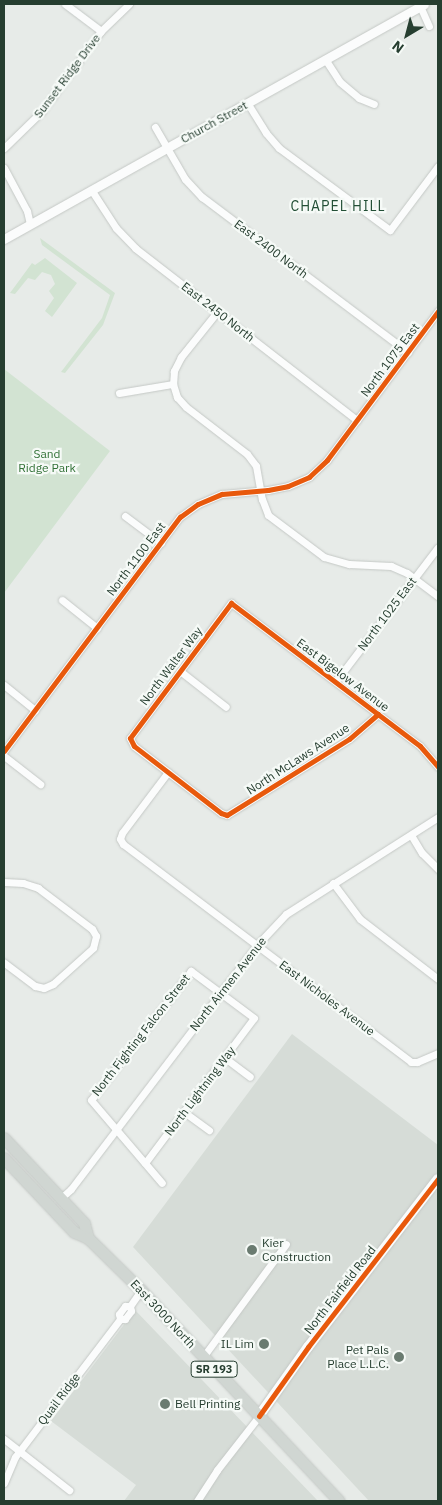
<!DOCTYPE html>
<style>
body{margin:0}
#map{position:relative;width:442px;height:1505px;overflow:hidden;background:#e7ebe8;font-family:"IBM Plex Sans",sans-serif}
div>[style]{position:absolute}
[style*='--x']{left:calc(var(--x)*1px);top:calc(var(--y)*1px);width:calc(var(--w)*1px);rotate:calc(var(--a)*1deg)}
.built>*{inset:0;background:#d6dcd7}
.green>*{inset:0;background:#d2e3d2}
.roads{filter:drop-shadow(0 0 1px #c4c8c5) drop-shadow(0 0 1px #c4c8c5)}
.minor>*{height:7px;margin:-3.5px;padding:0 3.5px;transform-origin:3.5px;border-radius:3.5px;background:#fbfcfc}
.tertiary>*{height:9px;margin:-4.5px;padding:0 4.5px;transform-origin:4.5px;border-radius:4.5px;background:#fbfcfc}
.secondary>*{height:10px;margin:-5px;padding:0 5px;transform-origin:5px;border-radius:5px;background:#fbfcfc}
.primary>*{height:11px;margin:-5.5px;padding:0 5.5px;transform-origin:5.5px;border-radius:5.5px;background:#d0d6d2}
.cycleway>*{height:5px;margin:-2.5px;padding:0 2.5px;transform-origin:2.5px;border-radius:2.5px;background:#e8590c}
.dots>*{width:14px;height:14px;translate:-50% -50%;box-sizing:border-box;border:2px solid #f6faf7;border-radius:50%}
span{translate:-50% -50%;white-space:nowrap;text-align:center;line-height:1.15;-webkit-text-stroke:4.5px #f6faf7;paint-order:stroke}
.shield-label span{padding:1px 4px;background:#f6faf7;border:1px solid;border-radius:4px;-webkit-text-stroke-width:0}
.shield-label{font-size:11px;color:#263e30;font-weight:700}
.street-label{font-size:12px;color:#263e30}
.park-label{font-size:12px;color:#337238}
.poi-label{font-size:12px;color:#263e30}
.left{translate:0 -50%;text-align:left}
.right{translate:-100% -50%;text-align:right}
.neighbourhood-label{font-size:14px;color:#234f36;letter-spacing:1px}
.frame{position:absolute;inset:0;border:5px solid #263e30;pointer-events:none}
.north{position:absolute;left:382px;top:10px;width:50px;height:50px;-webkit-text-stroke:4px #f6faf7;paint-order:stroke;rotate:217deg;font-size:14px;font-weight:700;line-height:20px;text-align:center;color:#263e30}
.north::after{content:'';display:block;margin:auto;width:18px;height:22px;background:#263e30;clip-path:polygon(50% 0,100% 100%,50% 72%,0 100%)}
</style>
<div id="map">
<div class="built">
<div style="clip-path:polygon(292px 1034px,438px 1145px,438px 1501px,369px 1501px,133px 1247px)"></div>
<div style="clip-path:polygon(135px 1310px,318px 1501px,124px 1501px,136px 1485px,51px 1421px)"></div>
</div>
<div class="green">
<div style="clip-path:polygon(40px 238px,115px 293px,103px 325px,65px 373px,61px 372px,102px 318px,110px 295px,42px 245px)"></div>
<div style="clip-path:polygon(45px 258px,77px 283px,52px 317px,45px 311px,54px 298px,49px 291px,55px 284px,51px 275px,42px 272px,35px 280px,28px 278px,15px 294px,10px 293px,32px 263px,35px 265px)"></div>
<div style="clip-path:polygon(4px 369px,110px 451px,4px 593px)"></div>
</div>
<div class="roads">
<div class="minor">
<div style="--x:65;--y:4;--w:45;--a:36.9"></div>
<div style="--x:420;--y:6;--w:22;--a:66"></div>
<div style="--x:325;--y:59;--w:27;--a:57"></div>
<div style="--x:340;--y:82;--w:25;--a:40"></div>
<div style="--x:359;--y:98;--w:16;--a:22"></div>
<div style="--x:248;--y:104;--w:34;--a:58"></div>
<div style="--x:266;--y:133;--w:20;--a:49"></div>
<div style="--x:279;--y:148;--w:138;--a:36.5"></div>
<div style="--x:390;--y:230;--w:80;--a:-53.1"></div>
<div style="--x:155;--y:127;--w:60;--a:60"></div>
<div style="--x:185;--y:179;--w:25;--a:47"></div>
<div style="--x:202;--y:197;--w:258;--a:37"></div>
<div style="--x:4;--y:148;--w:53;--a:-44.2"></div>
<div style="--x:42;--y:111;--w:99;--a:-53.6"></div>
<div style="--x:101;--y:31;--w:39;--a:-44"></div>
<div style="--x:4;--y:168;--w:49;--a:61.9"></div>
<div style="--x:27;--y:211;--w:13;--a:77"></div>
<div style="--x:92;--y:191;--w:44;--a:57"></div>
<div style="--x:116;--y:228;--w:28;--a:46"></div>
<div style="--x:135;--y:248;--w:281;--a:37.8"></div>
<div style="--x:217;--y:312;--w:58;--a:128.7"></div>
<div style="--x:181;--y:357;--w:16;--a:117"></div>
<div style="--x:174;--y:371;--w:13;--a:94"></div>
<div style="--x:173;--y:384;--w:14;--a:73"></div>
<div style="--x:177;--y:397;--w:13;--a:48"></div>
<div style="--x:186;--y:407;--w:77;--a:37.6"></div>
<div style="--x:247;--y:454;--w:15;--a:53"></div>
<div style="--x:256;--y:466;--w:34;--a:80"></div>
<div style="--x:262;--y:499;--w:17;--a:69"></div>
<div style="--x:268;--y:515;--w:70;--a:36.9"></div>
<div style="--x:324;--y:557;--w:26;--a:16"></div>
<div style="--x:349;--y:564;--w:42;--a:2.7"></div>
<div style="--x:391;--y:566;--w:17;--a:24"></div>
<div style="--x:407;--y:573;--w:39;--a:37"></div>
<div style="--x:119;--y:393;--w:55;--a:-9.5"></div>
<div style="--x:125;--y:516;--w:45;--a:36.9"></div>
<div style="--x:62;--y:600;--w:45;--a:38.7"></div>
<div style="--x:180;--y:671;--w:58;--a:38"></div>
<div style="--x:336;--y:681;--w:168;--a:-52.7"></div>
<div style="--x:4;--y:685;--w:40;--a:39"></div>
<div style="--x:378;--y:714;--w:38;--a:139"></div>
<div style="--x:349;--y:739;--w:144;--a:148.1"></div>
<div style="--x:227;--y:815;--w:6;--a:-162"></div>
<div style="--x:221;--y:813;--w:110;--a:-142.4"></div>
<div style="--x:134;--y:746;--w:9;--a:-117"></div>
<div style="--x:130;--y:738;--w:169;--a:-53.2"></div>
<div style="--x:231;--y:603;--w:237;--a:37.1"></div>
<div style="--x:420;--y:746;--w:28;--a:49"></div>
<div style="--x:4;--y:751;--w:293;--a:-53.1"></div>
<div style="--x:180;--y:517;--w:22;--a:-36"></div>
<div style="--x:198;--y:504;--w:26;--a:-23"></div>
<div style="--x:222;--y:494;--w:46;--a:-5"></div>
<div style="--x:268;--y:490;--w:20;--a:-11"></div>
<div style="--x:288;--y:486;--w:23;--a:-23"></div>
<div style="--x:309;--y:477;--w:25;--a:-43"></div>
<div style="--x:327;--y:460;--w:186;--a:-53.3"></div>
<div style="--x:4;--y:756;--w:46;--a:37.9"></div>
<div style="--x:168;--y:772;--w:76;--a:127"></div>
<div style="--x:122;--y:833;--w:6;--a:108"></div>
<div style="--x:120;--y:839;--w:6;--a:59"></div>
<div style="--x:123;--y:844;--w:361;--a:37.1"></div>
<div style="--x:411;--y:1062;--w:6;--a:0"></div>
<div style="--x:417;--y:1062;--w:23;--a:-23"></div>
<div style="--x:411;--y:835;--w:21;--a:59"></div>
<div style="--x:422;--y:853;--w:23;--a:45"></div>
<div style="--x:4;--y:882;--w:19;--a:3"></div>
<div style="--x:23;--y:883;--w:16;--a:18"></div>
<div style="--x:38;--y:888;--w:68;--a:37.2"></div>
<div style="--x:92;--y:929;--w:8;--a:60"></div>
<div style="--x:96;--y:936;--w:12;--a:104"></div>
<div style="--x:93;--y:948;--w:54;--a:138"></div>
<div style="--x:53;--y:984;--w:10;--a:156"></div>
<div style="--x:44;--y:988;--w:9;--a:-167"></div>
<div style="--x:35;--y:986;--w:39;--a:-143"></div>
<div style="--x:333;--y:883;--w:45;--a:53.1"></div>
<div style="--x:360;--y:919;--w:98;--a:37.6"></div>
<div style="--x:225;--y:1058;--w:31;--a:37"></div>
<div style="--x:184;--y:1112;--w:31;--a:36"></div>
<div style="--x:145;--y:1163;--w:181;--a:-53.1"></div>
<div style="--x:254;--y:1018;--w:79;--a:-143.3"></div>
<div style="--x:191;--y:971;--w:163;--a:127.8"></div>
<div style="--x:91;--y:1100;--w:109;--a:49.5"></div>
<div style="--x:61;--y:1198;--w:13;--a:-42"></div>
<div style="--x:71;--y:1189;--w:307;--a:-52.7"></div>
<div style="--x:257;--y:945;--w:42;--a:-46.9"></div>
<div style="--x:286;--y:914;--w:180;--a:-32.5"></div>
<div style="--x:130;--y:1306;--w:5;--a:79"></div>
<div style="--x:131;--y:1311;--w:10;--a:127"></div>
<div style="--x:125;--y:1319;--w:5;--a:180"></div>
<div style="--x:120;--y:1319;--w:5;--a:-101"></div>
<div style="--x:119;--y:1314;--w:10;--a:-53"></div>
<div style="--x:125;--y:1306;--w:5;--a:0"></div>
<div style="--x:130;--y:1306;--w:19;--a:-55"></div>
<div style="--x:203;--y:1357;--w:140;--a:-53.7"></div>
<div style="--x:4;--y:1439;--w:83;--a:38.1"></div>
<div style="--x:4;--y:1483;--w:28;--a:-67"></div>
<div style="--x:15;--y:1457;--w:173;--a:-52.7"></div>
<div style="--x:197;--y:1501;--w:37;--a:-57"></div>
<div style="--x:217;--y:1470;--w:68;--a:-52.1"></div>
</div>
<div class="tertiary">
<div style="--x:4;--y:239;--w:481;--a:-29.2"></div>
</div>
<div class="secondary">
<div style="--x:259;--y:1416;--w:85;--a:-54.6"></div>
<div style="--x:308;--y:1347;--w:212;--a:-52.3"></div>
</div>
<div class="primary">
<div style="--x:4;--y:1138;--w:117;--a:46.7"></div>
<div style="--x:84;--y:1223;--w:16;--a:75"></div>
<div style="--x:4;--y:1158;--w:102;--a:46.6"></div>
<div style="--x:74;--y:1232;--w:15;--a:23"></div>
<div style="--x:88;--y:1238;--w:74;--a:44.5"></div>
<div style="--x:141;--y:1290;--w:289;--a:46.8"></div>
</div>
</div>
<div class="cycleway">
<div style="--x:378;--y:714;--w:38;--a:139"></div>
<div style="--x:349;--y:739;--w:144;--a:148.1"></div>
<div style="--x:227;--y:815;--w:6;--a:-162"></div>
<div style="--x:221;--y:813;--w:110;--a:-142.4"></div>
<div style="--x:134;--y:746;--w:9;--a:-117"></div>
<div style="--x:130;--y:738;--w:169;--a:-53.2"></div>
<div style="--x:231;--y:603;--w:237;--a:37.1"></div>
<div style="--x:420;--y:746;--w:28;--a:49"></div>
<div style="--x:4;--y:751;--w:293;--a:-53.1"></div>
<div style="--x:180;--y:517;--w:22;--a:-36"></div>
<div style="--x:198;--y:504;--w:26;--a:-23"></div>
<div style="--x:222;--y:494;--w:46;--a:-5"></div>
<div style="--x:268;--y:490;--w:20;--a:-11"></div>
<div style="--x:288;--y:486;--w:23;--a:-23"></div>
<div style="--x:309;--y:477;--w:25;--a:-43"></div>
<div style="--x:327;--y:460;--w:186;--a:-53.3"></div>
<div style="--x:259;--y:1416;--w:85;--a:-54.6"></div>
<div style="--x:308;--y:1347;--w:212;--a:-52.3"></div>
</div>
<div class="dots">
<div style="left:252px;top:1250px;background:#6a7b70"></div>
<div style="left:264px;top:1344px;background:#6a7b70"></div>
<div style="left:399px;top:1357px;background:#6a7b70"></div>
<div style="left:165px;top:1404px;background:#6a7b70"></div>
</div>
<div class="shield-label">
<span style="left:214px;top:1369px">SR 193</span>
</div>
<div class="street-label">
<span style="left:67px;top:76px;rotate:-53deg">Sunset Ridge Drive</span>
<span style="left:214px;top:122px;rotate:-29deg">Church Street</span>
<span style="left:271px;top:249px;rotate:37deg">East 2400 North</span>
<span style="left:218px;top:312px;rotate:38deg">East 2450 North</span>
<span style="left:390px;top:360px;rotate:-53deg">North 1075 East</span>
<span style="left:136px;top:559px;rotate:-53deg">North 1100 East</span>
<span style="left:387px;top:614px;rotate:-53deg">North 1025 East</span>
<span style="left:171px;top:666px;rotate:-53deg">North Walter Way</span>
<span style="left:343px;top:675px;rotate:37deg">East Bigelow Avenue</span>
<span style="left:298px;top:759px;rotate:-33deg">North McLaws Avenue</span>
<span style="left:228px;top:984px;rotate:-52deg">North Airmen Avenue</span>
<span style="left:327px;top:998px;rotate:37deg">East Nicholes Avenue</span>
<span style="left:141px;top:1035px;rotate:-52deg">North Fighting Falcon Street</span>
<span style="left:200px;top:1091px;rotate:-53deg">North Lightning Way</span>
<span style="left:340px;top:1290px;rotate:-52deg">North Fairfield Road</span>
<span style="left:163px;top:1314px;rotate:47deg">East 3000 North</span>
<span style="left:59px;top:1399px;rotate:-53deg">Quail Ridge</span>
</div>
<div class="park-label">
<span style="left:47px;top:461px">Sand<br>Ridge Park</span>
</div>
<div class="poi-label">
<span class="left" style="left:262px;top:1250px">Kier<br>Construction</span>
<span class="right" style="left:254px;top:1344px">IL Lim</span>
<span class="right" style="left:389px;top:1357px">Pet Pals<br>Place L.L.C.</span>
<span class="left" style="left:175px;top:1404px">Bell Printing</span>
</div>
<div class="neighbourhood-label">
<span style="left:338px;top:206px">CHAPEL HILL</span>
</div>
<div class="frame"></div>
<div class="north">N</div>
</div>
